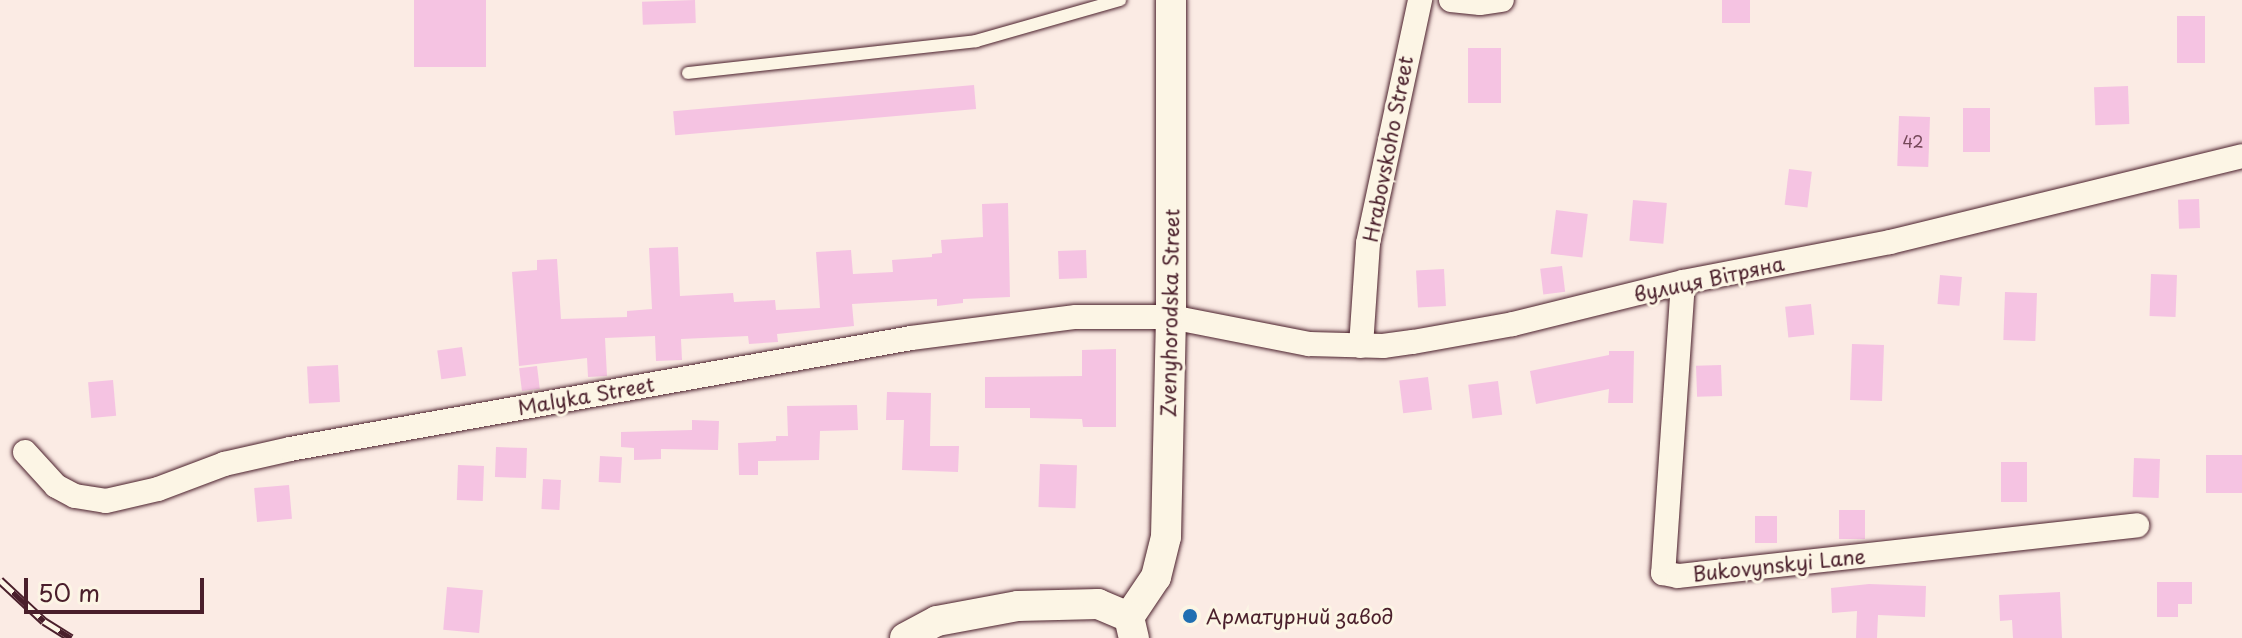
<!DOCTYPE html>
<meta charset="utf-8">
<style>
body{margin:0}
#map{position:relative;width:2242px;height:638px;overflow:hidden;background:#fbebe4;font-family:"Playpen Sans",sans-serif}
div>[style]{position:absolute}
[style*='--x']{left:calc(var(--x)*1px);top:calc(var(--y)*1px);width:calc(var(--w)*1px);rotate:calc(var(--a)*1deg)}
.building>*{inset:0;background:#f5c3e2;transform-origin:0 0}
.roads{filter:drop-shadow(0 0 2px #4a1f2b) drop-shadow(0 0 2px #4a1f2b)}
.service>*{height:12px;margin:-6px;padding:0 6px;transform-origin:6px;border-radius:6px;background:#fcf5e5}
.minor>*{height:24px;margin:-12px;padding:0 12px;transform-origin:12px;border-radius:12px;background:#fcf5e5}
.tertiary>*{height:30px;margin:-15px;padding:0 15px;transform-origin:15px;border-radius:15px;background:#fcf5e5}
.rail>*{height:9px;margin-top:-4.5px;transform-origin:0;background:repeating-linear-gradient(90deg,#fcf5e5 0 18px,#4a1f2b 0 36px);box-sizing:border-box;border-block:2px solid #4a1f2b}
.dots>*{width:22px;height:22px;translate:-50% -50%;box-sizing:border-box;border:4px solid #fcf5e5;border-radius:50%}
span{translate:-50% -50%;white-space:nowrap;text-align:center;line-height:1.15;-webkit-text-stroke:6px #fcf5e5;paint-order:stroke}
.number-label{font-size:16px;color:#754859}
.number-label span{-webkit-text-stroke-width:0}
.street-label{font-size:20px;color:#4a1f2b}
.poi-label{font-size:20px;color:#4a1f2b}
.left{translate:0 -50%;text-align:left}
.scale{position:absolute;left:24px;top:578px;width:180px;height:36px;box-sizing:border-box;border:4px solid #4a1f2b;border-top:0;padding-left:10px;font-size:24px;line-height:28px;white-space:nowrap;color:#4a1f2b;-webkit-text-stroke:6px #fcf5e5;paint-order:stroke}
</style>
<div id="map">
<div class="building">
<div style="left:414px;top:0;width:72px;height:67px"></div>
<div style="left:695px;top:0;width:23px;height:53px;rotate:88deg"></div>
<div style="left:1722px;top:0;width:28px;height:23px"></div>
<div style="left:2177px;top:16px;width:28px;height:47px"></div>
<div style="left:1468px;top:48px;width:33px;height:55px"></div>
<div style="left:974px;top:85px;width:24px;height:302px;rotate:85deg"></div>
<div style="left:2128px;top:86px;width:38px;height:34px;rotate:88deg"></div>
<div style="left:1963px;top:108px;width:27px;height:44px"></div>
<div style="left:1899px;top:116px;width:31px;height:50px;rotate:2deg"></div>
<div style="left:1789px;top:169px;width:23px;height:36px;rotate:7deg"></div>
<div style="left:2199px;top:199px;width:29px;height:21px;rotate:88deg"></div>
<div style="left:1633px;top:200px;width:34px;height:41px;rotate:5deg"></div>
<div style="clip-path:polygon(1008px 203px,1010px 297px,963px 299px,963px 303px,937px 306px,937px 299px,852px 304px,854px 326px,777px 334px,778px 342px,749px 344px,748px 336px,681px 339px,682px 360px,656px 361px,655px 336px,605px 338px,607px 376px,588px 377px,587px 358px,519px 366px,512px 272px,537px 270px,537px 260px,557px 259px,561px 319px,627px 317px,627px 311px,652px 309px,649px 248px,678px 247px,680px 296px,733px 293px,734px 302px,775px 300px,776px 310px,820px 308px,816px 252px,851px 250px,853px 274px,893px 272px,892px 260px,932px 257px,932px 254px,942px 253px,941px 240px,983px 237px,982px 204px)"></div>
<div style="left:1556px;top:210px;width:32px;height:44px;rotate:7deg"></div>
<div style="left:1086px;top:250px;width:28px;height:28px;rotate:88deg"></div>
<div style="left:1562px;top:266px;width:26px;height:22px;rotate:83deg"></div>
<div style="left:1444px;top:269px;width:37px;height:28px;rotate:87deg"></div>
<div style="left:2151px;top:274px;width:26px;height:42px;rotate:2deg"></div>
<div style="left:1940px;top:275px;width:22px;height:29px;rotate:5deg"></div>
<div style="left:2005px;top:292px;width:32px;height:48px;rotate:2deg"></div>
<div style="left:1811px;top:304px;width:31px;height:26px;rotate:84deg"></div>
<div style="left:1852px;top:344px;width:32px;height:56px;rotate:2deg"></div>
<div style="left:462px;top:347px;width:29px;height:25px;rotate:82deg"></div>
<div style="clip-path:polygon(1116px 349px,1116px 427px,1083px 427px,1082px 419px,1030px 418px,1030px 408px,985px 408px,985px 377px,1082px 376px,1082px 350px)"></div>
<div style="clip-path:polygon(1609px 351px,1634px 351px,1633px 403px,1608px 403px,1609px 389px,1536px 404px,1530px 371px,1609px 355px)"></div>
<div style="left:338px;top:365px;width:37px;height:31px;rotate:87deg"></div>
<div style="left:1721px;top:365px;width:31px;height:25px;rotate:88deg"></div>
<div style="left:537px;top:366px;width:23px;height:18px;rotate:83deg"></div>
<div style="left:1428px;top:377px;width:33px;height:29px;rotate:83deg"></div>
<div style="left:113px;top:380px;width:36px;height:25px;rotate:85deg"></div>
<div style="left:1498px;top:381px;width:34px;height:30px;rotate:83deg"></div>
<div style="clip-path:polygon(887px 392px,931px 393px,930px 446px,959px 446px,958px 472px,902px 470px,904px 420px,886px 420px)"></div>
<div style="clip-path:polygon(857px 405px,858px 430px,820px 431px,819px 460px,758px 461px,758px 475px,739px 475px,738px 443px,776px 441px,776px 436px,788px 436px,787px 406px)"></div>
<div style="clip-path:polygon(692px 420px,719px 421px,718px 450px,661px 449px,661px 459px,634px 460px,634px 448px,621px 447px,621px 432px,692px 430px)"></div>
<div style="left:496px;top:447px;width:31px;height:30px;rotate:2deg"></div>
<div style="left:2206px;top:455px;width:36px;height:38px"></div>
<div style="left:600px;top:456px;width:22px;height:26px;rotate:3deg"></div>
<div style="left:2134px;top:458px;width:26px;height:39px;rotate:2deg"></div>
<div style="left:2001px;top:462px;width:26px;height:40px"></div>
<div style="left:1040px;top:464px;width:37px;height:43px;rotate:2deg"></div>
<div style="left:458px;top:465px;width:26px;height:35px;rotate:2deg"></div>
<div style="left:543px;top:479px;width:18px;height:30px;rotate:3deg"></div>
<div style="left:289px;top:485px;width:34px;height:35px;rotate:85deg"></div>
<div style="left:1839px;top:510px;width:26px;height:29px"></div>
<div style="left:1755px;top:516px;width:22px;height:27px"></div>
<div style="clip-path:polygon(2157px 582px,2192px 582px,2192px 604px,2178px 604px,2178px 617px,2157px 617px)"></div>
<div style="clip-path:polygon(1869px 584px,1926px 586px,1925px 617px,1878px 615px,1877px 638px,1856px 638px,1857px 611px,1832px 613px,1831px 588px)"></div>
<div style="left:447px;top:587px;width:36px;height:43px;rotate:5deg"></div>
<div style="clip-path:polygon(2060px 592px,2062px 638px,2013px 638px,2012px 620px,2000px 621px,1999px 595px)"></div>
</div>
<div class="roads">
<div class="service">
<div style="--x:688;--y:73;--w:290;--a:-6.3"></div>
<div style="--x:976;--y:41;--w:150;--a:-15.9"></div>
</div>
<div class="minor">
<div style="--x:1451;--y:0;--w:29;--a:6"></div>
<div style="--x:1480;--y:3;--w:22;--a:-8"></div>
<div style="--x:1683;--y:282;--w:292;--a:93.9"></div>
<div style="--x:1663;--y:573;--w:15;--a:11"></div>
<div style="--x:1678;--y:576;--w:462;--a:-6.3"></div>
<div style="--x:1361;--y:346;--w:103;--a:-86.1"></div>
<div style="--x:1368;--y:243;--w:249;--a:-77.9"></div>
<div style="--x:25;--y:452;--w:46;--a:47.6"></div>
<div style="--x:56;--y:486;--w:21;--a:28"></div>
<div style="--x:75;--y:496;--w:31;--a:9"></div>
<div style="--x:106;--y:501;--w:53;--a:-13"></div>
<div style="--x:158;--y:489;--w:71;--a:-20.7"></div>
<div style="--x:224;--y:464;--w:68;--a:-12.8"></div>
<div style="--x:290;--y:449;--w:631;--a:-10.13"></div>
<div style="--x:911;--y:338;--w:166;--a:-7.3"></div>
<div style="--x:1076;--y:317;--w:95;--a:0"></div>
<div style="--x:1171;--y:317;--w:141;--a:11.1"></div>
<div style="--x:1309;--y:344;--w:74;--a:1.5"></div>
<div style="--x:1383;--y:346;--w:30;--a:-8"></div>
<div style="--x:1413;--y:342;--w:102;--a:-10.2"></div>
<div style="--x:1513;--y:324;--w:175;--a:-13.9"></div>
<div style="--x:1683;--y:282;--w:211;--a:-10.9"></div>
<div style="--x:1890;--y:242;--w:362;--a:-13.7"></div>
</div>
<div class="tertiary">
<div style="--x:1129;--y:617;--w:48;--a:-56"></div>
<div style="--x:1156;--y:577;--w:41;--a:-76"></div>
<div style="--x:1166;--y:537;--w:220;--a:-88.7"></div>
<div style="--x:1171;--y:317;--w:317;--a:-90"></div>
<div style="--x:905;--y:638;--w:36;--a:-28"></div>
<div style="--x:937;--y:621;--w:82;--a:-10.5"></div>
<div style="--x:1018;--y:606;--w:80;--a:-1.4"></div>
<div style="--x:1098;--y:604;--w:34;--a:23"></div>
<div style="--x:1129;--y:617;--w:22;--a:77"></div>
</div>
</div>
<div class="rail">
<div style="--x:0;--y:580;--w:60;--a:43"></div>
<div style="--x:44;--y:621;--w:32;--a:32"></div>
</div>
<div class="dots">
<div style="left:1190px;top:616px;background:#1f6fb2"></div>
</div>
<div class="number-label">
<span style="left:1913px;top:141px">42</span>
</div>
<div class="street-label">
<span style="left:1388px;top:149px;rotate:-79deg">Hrabovskoho Street</span>
<span style="left:1709px;top:279px;rotate:-12deg">вулиця Вітряна</span>
<span style="left:1170px;top:313px;rotate:-89deg">Zvenyhorodska Street</span>
<span style="left:586px;top:396px;rotate:-10deg">Malyka Street</span>
<span style="left:1779px;top:565px;rotate:-6deg">Bukovynskyi Lane</span>
</div>
<div class="poi-label">
<span class="left" style="left:1206px;top:616px">Арматурний завод</span>
</div>
<div class="scale">50 m</div>
</div>
